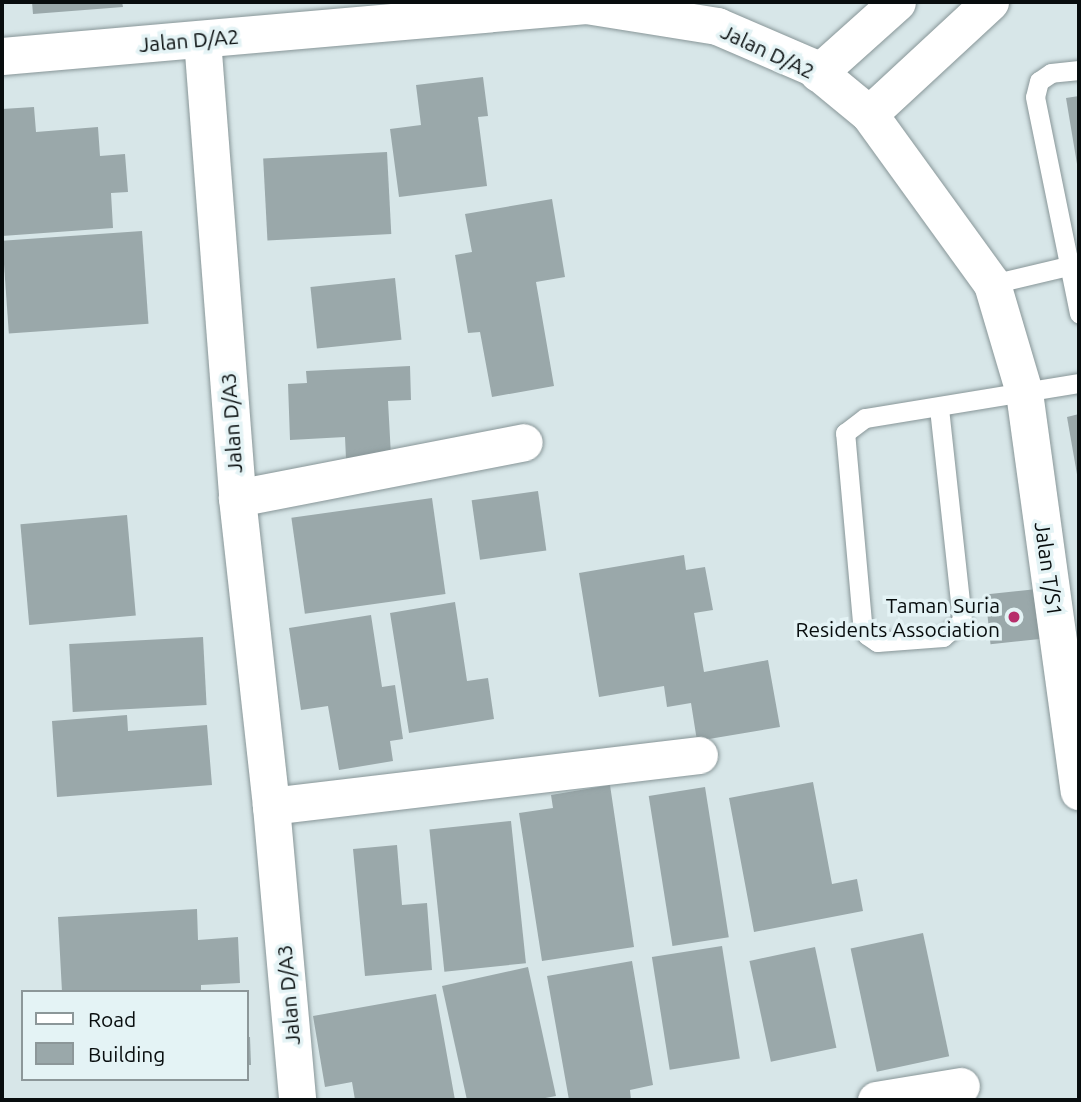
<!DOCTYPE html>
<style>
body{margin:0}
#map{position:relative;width:1081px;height:1102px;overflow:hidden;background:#d7e6e8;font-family:Ubuntu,sans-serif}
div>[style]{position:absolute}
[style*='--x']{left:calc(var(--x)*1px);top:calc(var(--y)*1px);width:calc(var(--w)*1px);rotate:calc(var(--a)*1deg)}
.building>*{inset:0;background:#9aa8aa;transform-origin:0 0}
.roads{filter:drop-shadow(0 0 2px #889698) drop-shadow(0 0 2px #889698)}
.service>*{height:19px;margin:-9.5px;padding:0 9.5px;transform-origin:9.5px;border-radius:9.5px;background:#fff}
.minor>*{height:37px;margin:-18.5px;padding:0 18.5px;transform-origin:18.5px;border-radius:18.5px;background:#fff}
.dots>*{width:19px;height:19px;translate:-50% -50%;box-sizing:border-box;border:4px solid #e4f3f5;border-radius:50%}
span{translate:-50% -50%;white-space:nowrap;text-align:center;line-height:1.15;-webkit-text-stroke:7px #e4f3f5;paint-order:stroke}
.street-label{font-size:21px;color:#080d0e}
.poi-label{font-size:21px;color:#080d0e}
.right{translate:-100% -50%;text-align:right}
.frame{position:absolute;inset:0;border:4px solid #080d0e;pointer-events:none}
.legend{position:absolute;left:21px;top:990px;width:228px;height:91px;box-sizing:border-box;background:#e4f3f5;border:2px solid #8c9799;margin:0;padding:9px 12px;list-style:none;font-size:21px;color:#080d0e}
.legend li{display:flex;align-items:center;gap:14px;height:35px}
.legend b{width:35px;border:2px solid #8c9799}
</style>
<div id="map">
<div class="building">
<div style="clip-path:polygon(32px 2px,122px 2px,123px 7px,33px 14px)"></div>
<div style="clip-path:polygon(483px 77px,488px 116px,478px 117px,487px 186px,399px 197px,390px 129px,421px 125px,416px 85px)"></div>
<div style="clip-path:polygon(1079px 96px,1079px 170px,1078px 170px,1066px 98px)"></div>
<div style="clip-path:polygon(34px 107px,36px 132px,98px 127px,100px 156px,125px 154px,128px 192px,111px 193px,113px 228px,2px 236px,2px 109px)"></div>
<div style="left:387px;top:152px;width:82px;height:124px;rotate:87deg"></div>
<div style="clip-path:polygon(552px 199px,565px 277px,536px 282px,554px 386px,492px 397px,480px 332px,468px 333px,455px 255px,472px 252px,465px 214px)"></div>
<div style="left:142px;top:231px;width:93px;height:140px;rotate:86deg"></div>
<div style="left:395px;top:278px;width:62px;height:85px;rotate:84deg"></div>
<div style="clip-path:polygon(410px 366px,411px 400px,388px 401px,391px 456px,346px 459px,345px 437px,290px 440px,288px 384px,307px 383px,306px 371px)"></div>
<div style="clip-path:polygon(1079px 414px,1079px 480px,1078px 480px,1067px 417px)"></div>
<div style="left:538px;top:491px;width:60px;height:67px;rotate:82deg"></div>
<div style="left:432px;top:498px;width:97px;height:142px;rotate:82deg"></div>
<div style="left:127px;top:515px;width:101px;height:107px;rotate:85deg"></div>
<div style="clip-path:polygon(684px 555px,686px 570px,705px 567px,713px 610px,694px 613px,704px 672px,768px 660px,780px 727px,697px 741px,691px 703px,667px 707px,664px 686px,599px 697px,579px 573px)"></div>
<div style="left:1037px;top:589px;width:50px;height:52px;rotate:84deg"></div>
<div style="clip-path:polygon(455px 602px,467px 681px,488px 678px,494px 719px,409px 733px,390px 613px)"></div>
<div style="clip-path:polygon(371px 615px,382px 687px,395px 685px,403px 739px,390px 741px,393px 761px,339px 770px,328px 706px,301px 710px,289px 628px)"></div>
<div style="left:203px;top:637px;width:68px;height:134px;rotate:87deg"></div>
<div style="clip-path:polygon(127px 715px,128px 731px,207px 725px,212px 785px,57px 797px,52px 721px)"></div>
<div style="clip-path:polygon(813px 782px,832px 884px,857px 879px,863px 911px,754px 932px,729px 798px)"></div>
<div style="clip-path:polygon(610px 785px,634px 947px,542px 961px,519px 813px,553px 808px,551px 795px)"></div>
<div style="left:705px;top:787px;width:152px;height:57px;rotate:81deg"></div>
<div style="left:511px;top:821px;width:143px;height:82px;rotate:84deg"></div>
<div style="clip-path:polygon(397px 845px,402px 905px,427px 903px,432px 970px,365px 976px,353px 849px)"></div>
<div style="clip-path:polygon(197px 909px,198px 940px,238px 937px,240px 983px,201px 985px,201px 992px,62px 992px,58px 917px)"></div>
<div style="left:923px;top:933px;width:126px;height:74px;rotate:78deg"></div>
<div style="left:722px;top:946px;width:114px;height:71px;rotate:81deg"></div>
<div style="left:815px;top:947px;width:103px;height:67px;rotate:78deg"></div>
<div style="clip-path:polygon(632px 961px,653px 1085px,630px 1090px,631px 1100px,569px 1100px,547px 976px)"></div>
<div style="clip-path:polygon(528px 967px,556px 1096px,535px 1100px,467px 1100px,442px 986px)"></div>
<div style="clip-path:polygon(436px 994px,455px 1100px,355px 1100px,352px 1082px,325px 1087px,313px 1016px)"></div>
<div style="clip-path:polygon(247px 1037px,250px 1037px,251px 1065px,247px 1065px)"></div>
</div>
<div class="roads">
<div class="service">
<div style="--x:1079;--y:70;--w:28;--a:174"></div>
<div style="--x:1051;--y:73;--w:14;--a:146"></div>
<div style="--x:1039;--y:81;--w:16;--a:104"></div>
<div style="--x:1035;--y:97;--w:221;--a:78.5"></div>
<div style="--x:992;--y:284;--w:78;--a:-13.3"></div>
<div style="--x:939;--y:408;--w:214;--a:83.8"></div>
<div style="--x:962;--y:621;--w:25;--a:140"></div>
<div style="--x:943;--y:637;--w:66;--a:175.7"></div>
<div style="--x:877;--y:642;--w:12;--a:-145"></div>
<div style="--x:867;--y:635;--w:14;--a:-111"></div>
<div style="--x:862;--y:622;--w:190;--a:-95.1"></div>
<div style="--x:845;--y:433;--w:25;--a:-37"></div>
<div style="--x:865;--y:418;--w:217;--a:-9.3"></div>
</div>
<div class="minor">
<div style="--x:202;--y:39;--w:460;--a:85.6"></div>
<div style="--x:237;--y:498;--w:310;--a:83.7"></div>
<div style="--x:271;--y:806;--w:295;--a:84.9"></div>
<div style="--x:2;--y:56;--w:586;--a:-4.99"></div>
<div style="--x:586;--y:5;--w:133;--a:9.1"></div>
<div style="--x:717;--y:26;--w:103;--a:23.3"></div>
<div style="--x:812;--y:67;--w:74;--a:39.5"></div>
<div style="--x:869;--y:114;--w:210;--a:54.1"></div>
<div style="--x:992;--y:284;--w:113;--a:73.5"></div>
<div style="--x:1024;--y:392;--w:403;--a:82.2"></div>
<div style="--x:818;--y:73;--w:106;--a:-41.9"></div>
<div style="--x:869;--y:114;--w:165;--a:-42.8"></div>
<div style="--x:237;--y:498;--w:292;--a:-11"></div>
<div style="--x:271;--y:806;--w:431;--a:-6.8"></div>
<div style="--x:876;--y:1100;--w:86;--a:-9.4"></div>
</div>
</div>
<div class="dots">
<div style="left:1014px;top:617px;background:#b72e6b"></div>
</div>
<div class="street-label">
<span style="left:189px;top:40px;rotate:-5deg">Jalan D/A2</span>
<span style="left:768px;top:51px;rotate:25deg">Jalan D/A2</span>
<span style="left:231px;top:423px;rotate:-94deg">Jalan D/A3</span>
<span style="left:1049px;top:569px;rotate:82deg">Jalan T/S1</span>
<span style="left:288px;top:995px;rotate:-95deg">Jalan D/A3</span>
</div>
<div class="poi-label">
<span class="right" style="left:1000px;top:617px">Taman Suria<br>Residents Association</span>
</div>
<div class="frame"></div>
<ul class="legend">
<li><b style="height:9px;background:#fff"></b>Road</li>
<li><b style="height:19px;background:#9aa8aa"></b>Building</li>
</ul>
</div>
